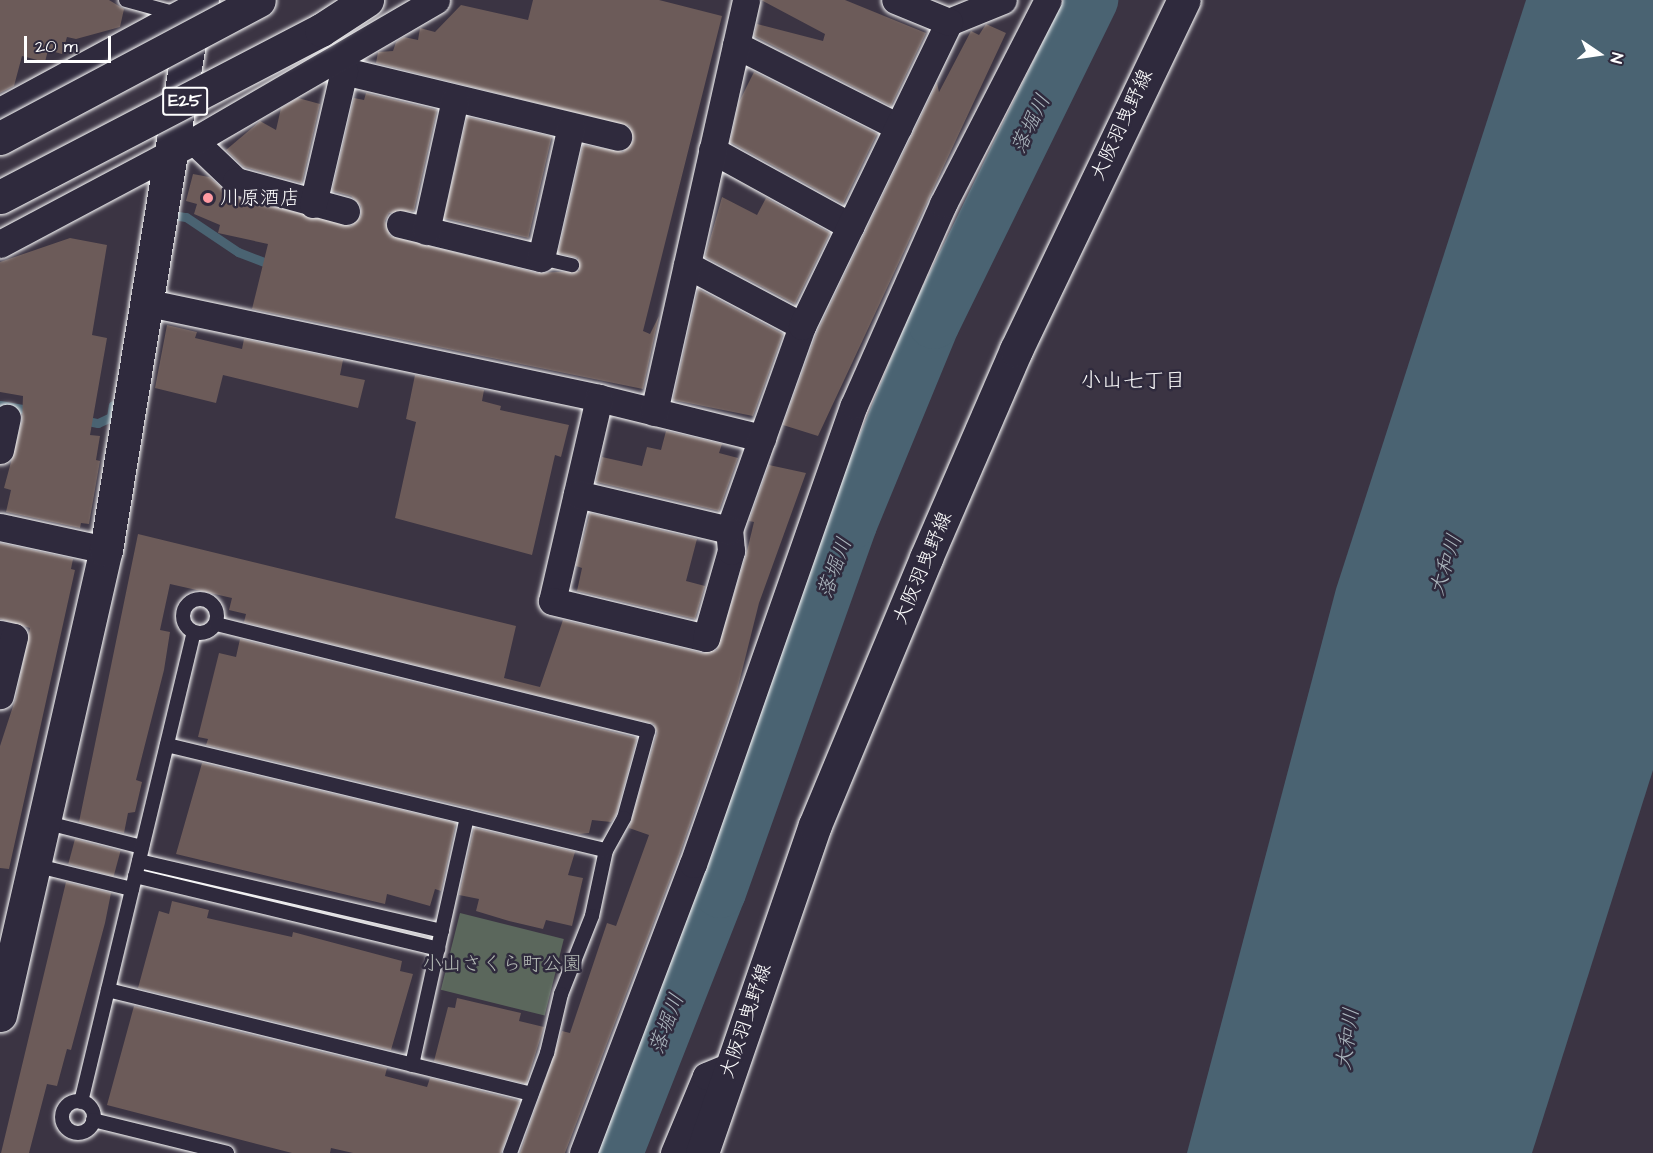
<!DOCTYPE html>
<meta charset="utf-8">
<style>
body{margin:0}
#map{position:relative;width:1653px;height:1153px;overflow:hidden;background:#3b3443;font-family:"Architects Daughter","Klee One",sans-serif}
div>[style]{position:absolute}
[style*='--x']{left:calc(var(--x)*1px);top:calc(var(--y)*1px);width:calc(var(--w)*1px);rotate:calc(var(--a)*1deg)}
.green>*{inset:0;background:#5b675c;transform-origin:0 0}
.water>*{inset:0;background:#4a6372}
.stream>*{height:9px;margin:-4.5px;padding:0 4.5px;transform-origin:4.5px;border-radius:4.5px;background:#4a6372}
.river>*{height:52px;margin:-26px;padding:0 26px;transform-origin:26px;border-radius:26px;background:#4a6372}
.building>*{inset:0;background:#6c5b59;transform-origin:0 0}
.roads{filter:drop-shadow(0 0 2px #fff) drop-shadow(0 0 2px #fff)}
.lane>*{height:14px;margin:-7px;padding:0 7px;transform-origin:7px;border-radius:7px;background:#2f2a3d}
.lane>.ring{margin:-7px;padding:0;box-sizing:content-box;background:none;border:14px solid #2f2a3d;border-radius:50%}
.street>*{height:27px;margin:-13.5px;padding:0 13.5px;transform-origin:13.5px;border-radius:13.5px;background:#2f2a3d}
.secondary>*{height:33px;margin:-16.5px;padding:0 16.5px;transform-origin:16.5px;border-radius:16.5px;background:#2f2a3d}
.bridges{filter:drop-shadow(0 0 2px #fff) drop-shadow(0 0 2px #fff)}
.highway-bridge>*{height:33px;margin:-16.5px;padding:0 16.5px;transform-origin:16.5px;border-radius:16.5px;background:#2f2a3d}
.dots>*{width:16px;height:16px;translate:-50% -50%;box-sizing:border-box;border:3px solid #2f2a3d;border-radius:50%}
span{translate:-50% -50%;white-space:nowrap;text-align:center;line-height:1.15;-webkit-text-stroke:5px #2f2a3d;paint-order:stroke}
.shield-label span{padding:2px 4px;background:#2f2a3d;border:2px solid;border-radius:4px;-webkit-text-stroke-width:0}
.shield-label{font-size:18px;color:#fff;font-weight:700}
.street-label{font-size:20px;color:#fff}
.poi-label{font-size:20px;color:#fff}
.left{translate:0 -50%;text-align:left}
.park-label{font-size:20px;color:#b5bbb6}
.water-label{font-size:21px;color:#aeb9c0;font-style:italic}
.neighbourhood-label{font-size:21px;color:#fff}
.north{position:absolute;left:1569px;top:24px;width:60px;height:60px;-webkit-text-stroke:4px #2f2a3d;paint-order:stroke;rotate:103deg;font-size:16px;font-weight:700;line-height:24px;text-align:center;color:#fff}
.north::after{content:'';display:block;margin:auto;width:21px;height:27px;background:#fff;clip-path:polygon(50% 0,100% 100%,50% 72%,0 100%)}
.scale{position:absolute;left:24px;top:36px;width:87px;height:27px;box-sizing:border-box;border:3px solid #fff;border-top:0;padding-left:8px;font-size:18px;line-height:21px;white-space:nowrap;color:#fff;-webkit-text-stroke:4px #2f2a3d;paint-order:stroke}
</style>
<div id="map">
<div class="green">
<div style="left:460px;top:913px;width:107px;height:79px;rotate:14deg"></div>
</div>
<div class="water">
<div style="clip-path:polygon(1526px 0,1653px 0,1653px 770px,1532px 1153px,1187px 1153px,1336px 589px)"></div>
</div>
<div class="stream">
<div style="--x:166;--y:214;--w:20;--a:9"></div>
<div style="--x:186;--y:217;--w:63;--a:33.9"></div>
<div style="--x:238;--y:252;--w:39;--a:21"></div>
<div style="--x:0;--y:405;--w:34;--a:10"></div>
<div style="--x:82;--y:420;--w:16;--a:11"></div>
<div style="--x:98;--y:423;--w:14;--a:-25"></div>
<div style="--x:111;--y:417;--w:12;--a:-81"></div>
</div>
<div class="river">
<div style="--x:617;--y:1153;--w:281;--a:-68.5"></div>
<div style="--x:720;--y:892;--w:391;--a:-70.4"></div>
<div style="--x:851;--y:524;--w:217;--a:-67.6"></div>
<div style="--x:934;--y:323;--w:360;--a:-63.9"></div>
</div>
<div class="building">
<div style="clip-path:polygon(0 0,109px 0,124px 9px,120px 27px,76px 39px,67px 37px,62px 54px,48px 50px,45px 62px,22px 56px,14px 86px,0 93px)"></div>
<div style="clip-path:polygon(533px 0,659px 0,722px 16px,643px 331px,650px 334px,659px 316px,643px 389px,252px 309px,268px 244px,218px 233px,220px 225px,194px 214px,197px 204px,186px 201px,193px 174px,209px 177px,232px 196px,351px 226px,361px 216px,361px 206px,351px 196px,332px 191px,354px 98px,364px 100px,366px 93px,437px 110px,414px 211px,389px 213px,385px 221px,390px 236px,537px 273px,579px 271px,578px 258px,558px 253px,583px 145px,623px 152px,633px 141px,629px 126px,376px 63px,378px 52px,393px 51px,396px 42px,404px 37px,418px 40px,420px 28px,435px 32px,461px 5px,528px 20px)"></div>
<div style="clip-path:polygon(761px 0,845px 0,926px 33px,891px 106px,754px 36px,757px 24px,823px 41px,825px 34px)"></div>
<div style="clip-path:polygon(986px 24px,1006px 33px,818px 436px,783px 425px,817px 332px,937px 83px,939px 92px,971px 31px,979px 35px)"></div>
<div style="clip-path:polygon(754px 72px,877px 134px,843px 204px,730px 142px,739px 102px)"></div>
<div style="clip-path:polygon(298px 98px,320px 104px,302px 183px,244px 167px,226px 150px,260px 121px,276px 130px,281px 108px)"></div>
<div style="left:467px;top:117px;width:87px;height:104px;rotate:13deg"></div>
<div style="clip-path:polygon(722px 197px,757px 215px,766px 198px,830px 233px,795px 304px,705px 257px)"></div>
<div style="clip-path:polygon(70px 238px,107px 245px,92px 335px,107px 338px,90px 435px,100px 436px,96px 460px,100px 461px,89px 524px,81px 523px,80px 528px,6px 512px,11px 490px,4px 488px,22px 421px,23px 396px,0 392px,0 262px)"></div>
<div style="clip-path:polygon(698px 289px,783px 334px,753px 416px,673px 400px)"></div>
<div style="clip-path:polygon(167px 325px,197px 332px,195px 338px,242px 349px,244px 339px,343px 360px,340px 375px,365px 380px,358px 408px,223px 375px,216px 403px,155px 388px)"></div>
<div style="clip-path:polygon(415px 375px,484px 390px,482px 401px,501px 406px,500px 410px,569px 425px,561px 457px,555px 455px,532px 555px,395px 518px,416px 422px,406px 419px)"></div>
<div style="clip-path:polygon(666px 431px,722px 444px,719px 453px,738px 458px,719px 511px,596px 482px,602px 457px,642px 466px,647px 447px,661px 450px)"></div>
<div style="clip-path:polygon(769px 465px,806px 473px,759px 603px,737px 691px,678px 859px,565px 1153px,520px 1153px,562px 1031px,570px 1033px,607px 923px,616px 926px,649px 835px,629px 828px,657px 733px,654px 724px,244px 622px,246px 614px,229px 610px,232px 598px,170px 584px,160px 630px,170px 632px,164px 670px,136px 780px,142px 782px,135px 812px,128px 813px,124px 833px,79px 822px,138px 534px,516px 626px,504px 678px,540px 687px,563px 620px,702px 653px,717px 650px,746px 555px,754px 522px,749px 521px)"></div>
<div style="clip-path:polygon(590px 513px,697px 539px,686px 581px,705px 586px,695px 619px,577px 591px,582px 568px,576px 566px)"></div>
<div style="clip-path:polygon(0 543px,73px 559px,71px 569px,75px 570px,9px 869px,0 868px,0 746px,16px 697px,30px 628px,0 619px)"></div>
<div style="clip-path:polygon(240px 639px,637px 738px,616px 815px,611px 822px,592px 820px,589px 833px,579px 834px,206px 745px,208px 739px,198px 737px,219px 653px,236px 657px)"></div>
<div style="clip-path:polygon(202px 763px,456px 823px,441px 891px,435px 889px,430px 906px,387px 894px,385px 904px,176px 854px)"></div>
<div style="clip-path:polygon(474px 828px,575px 852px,568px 875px,583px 878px,572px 926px,546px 920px,543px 929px,509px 921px,476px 911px,479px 899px,459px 895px)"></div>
<div style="left:75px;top:839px;width:47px;height:26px;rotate:15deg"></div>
<div style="clip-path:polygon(66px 882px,111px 893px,105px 923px,71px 1050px,67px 1049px,57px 1086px,47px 1084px,29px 1153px,1px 1153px)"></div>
<div style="clip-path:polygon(172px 901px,209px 910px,207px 918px,292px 937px,293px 932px,402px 961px,400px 971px,413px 974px,391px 1050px,138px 988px,159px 911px,169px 914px)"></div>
<div style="clip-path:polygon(457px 998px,521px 1013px,519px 1021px,544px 1027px,526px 1084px,434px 1061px,448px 1007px,455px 1008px)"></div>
<div style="clip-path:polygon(134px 1006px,387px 1068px,385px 1076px,427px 1087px,430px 1078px,520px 1101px,501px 1153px,353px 1153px,331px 1148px,330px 1153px,292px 1153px,107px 1105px)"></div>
</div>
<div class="roads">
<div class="lane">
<div style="--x:126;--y:0;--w:53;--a:15.4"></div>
<div style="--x:541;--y:258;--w:32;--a:13"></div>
<div class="ring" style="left:183px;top:599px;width:20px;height:20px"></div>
<div style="--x:216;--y:624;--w:445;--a:13.9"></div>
<div style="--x:648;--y:731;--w:90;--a:105.4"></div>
<div style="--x:624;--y:818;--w:37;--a:119"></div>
<div style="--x:606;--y:850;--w:67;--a:102"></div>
<div style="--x:592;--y:916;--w:84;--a:111.7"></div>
<div style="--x:561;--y:994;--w:61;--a:103.3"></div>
<div style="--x:547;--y:1053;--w:107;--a:110.3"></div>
<div style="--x:167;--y:745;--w:451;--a:13.5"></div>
<div style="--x:44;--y:822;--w:101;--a:14.3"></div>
<div style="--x:139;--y:861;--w:311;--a:13"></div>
<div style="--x:34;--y:865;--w:101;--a:13.8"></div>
<div style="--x:135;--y:876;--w:312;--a:13.5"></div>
<div style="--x:108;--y:990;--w:436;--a:13.8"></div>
<div style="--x:412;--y:1065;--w:254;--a:-77.5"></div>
<div class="ring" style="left:62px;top:1101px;width:18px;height:18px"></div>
<div style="--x:81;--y:1102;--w:483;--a:-76.5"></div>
<div style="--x:93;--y:1120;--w:138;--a:13.8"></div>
</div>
<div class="street">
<div style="--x:949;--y:22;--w:58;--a:-22.2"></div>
<div style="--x:736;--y:45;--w:182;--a:26.8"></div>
<div style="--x:340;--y:58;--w:14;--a:73"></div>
<div style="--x:344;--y:71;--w:282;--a:13.5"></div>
<div style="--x:0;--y:111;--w:233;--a:-28.4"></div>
<div style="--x:194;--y:141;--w:58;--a:43.6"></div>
<div style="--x:236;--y:181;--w:114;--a:15.3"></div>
<div style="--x:712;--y:150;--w:158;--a:28.8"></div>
<div style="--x:313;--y:204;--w:137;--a:-76.9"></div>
<div style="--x:400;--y:224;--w:145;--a:13.6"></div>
<div style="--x:541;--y:258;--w:135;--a:-77.2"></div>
<div style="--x:426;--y:231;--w:135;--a:-77.6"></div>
<div style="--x:0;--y:244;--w:220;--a:-28"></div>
<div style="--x:194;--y:141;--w:280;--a:-30.2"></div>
<div style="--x:687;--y:265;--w:130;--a:27.9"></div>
<div style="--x:149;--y:303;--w:460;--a:11.9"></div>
<div style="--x:599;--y:398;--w:168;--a:13.8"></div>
<div style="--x:599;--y:398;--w:208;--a:103"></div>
<div style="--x:552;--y:601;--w:158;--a:13.5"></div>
<div style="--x:706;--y:638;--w:91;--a:-74"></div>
<div style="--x:731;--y:551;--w:21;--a:-95"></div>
<div style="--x:729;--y:530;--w:217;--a:-70.3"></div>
<div style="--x:802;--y:326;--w:338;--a:-64.2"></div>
<div style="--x:949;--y:22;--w:58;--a:-157.8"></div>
<div style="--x:654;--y:412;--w:422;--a:-77.4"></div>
<div style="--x:0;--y:450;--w:33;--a:-78"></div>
<div style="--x:577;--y:494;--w:156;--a:13.3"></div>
<div style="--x:0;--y:527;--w:108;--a:12.2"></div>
<div style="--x:0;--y:634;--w:14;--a:12"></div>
<div style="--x:14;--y:637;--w:60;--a:103.6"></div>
<div style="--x:583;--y:1153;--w:309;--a:-69.2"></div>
<div style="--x:693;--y:864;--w:486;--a:-70.7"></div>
<div style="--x:854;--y:405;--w:220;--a:-66.1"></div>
<div style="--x:943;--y:204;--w:229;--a:-62.8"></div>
<div style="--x:674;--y:1153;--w:83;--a:-67.4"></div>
<div style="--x:706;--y:1076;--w:27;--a:-22"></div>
</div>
<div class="secondary">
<div style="--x:0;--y:1015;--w:477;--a:-77.2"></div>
<div style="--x:106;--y:550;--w:557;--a:-80.71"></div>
<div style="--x:702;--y:1153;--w:347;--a:-71"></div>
<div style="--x:815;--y:825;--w:289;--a:-67.4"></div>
<div style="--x:926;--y:558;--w:227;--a:-66.6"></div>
<div style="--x:1016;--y:350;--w:388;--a:-64.4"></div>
</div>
</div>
<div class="bridges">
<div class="highway-bridge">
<div style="--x:0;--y:138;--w:293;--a:-28"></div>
<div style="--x:0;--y:197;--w:362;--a:-27.5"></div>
<div style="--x:321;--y:30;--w:55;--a:-33.1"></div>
</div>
</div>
<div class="dots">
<div style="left:208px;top:198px;background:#ff9aa2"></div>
</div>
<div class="shield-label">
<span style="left:185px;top:101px">E25</span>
</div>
<div class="street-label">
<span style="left:1122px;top:125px;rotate:-65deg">大阪羽曳野線</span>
<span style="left:923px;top:568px;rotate:-67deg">大阪羽曳野線</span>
<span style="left:746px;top:1021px;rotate:-71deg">大阪羽曳野線</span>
</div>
<div class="poi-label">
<span class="left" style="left:220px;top:198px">川原酒店</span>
</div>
<div class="park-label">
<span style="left:502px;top:964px">小山さくら町公園</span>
</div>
<div class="water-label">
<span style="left:1031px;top:124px;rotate:-64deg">落堀川</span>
<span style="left:1446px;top:565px;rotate:-72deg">大和川</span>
<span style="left:835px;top:568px;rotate:-70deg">落堀川</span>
<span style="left:667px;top:1024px;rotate:-69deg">落堀川</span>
<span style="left:1348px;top:1039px;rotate:-82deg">大和川</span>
</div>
<div class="neighbourhood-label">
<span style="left:1133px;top:381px">小山七丁目</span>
</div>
<div class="north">N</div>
<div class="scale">20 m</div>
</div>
